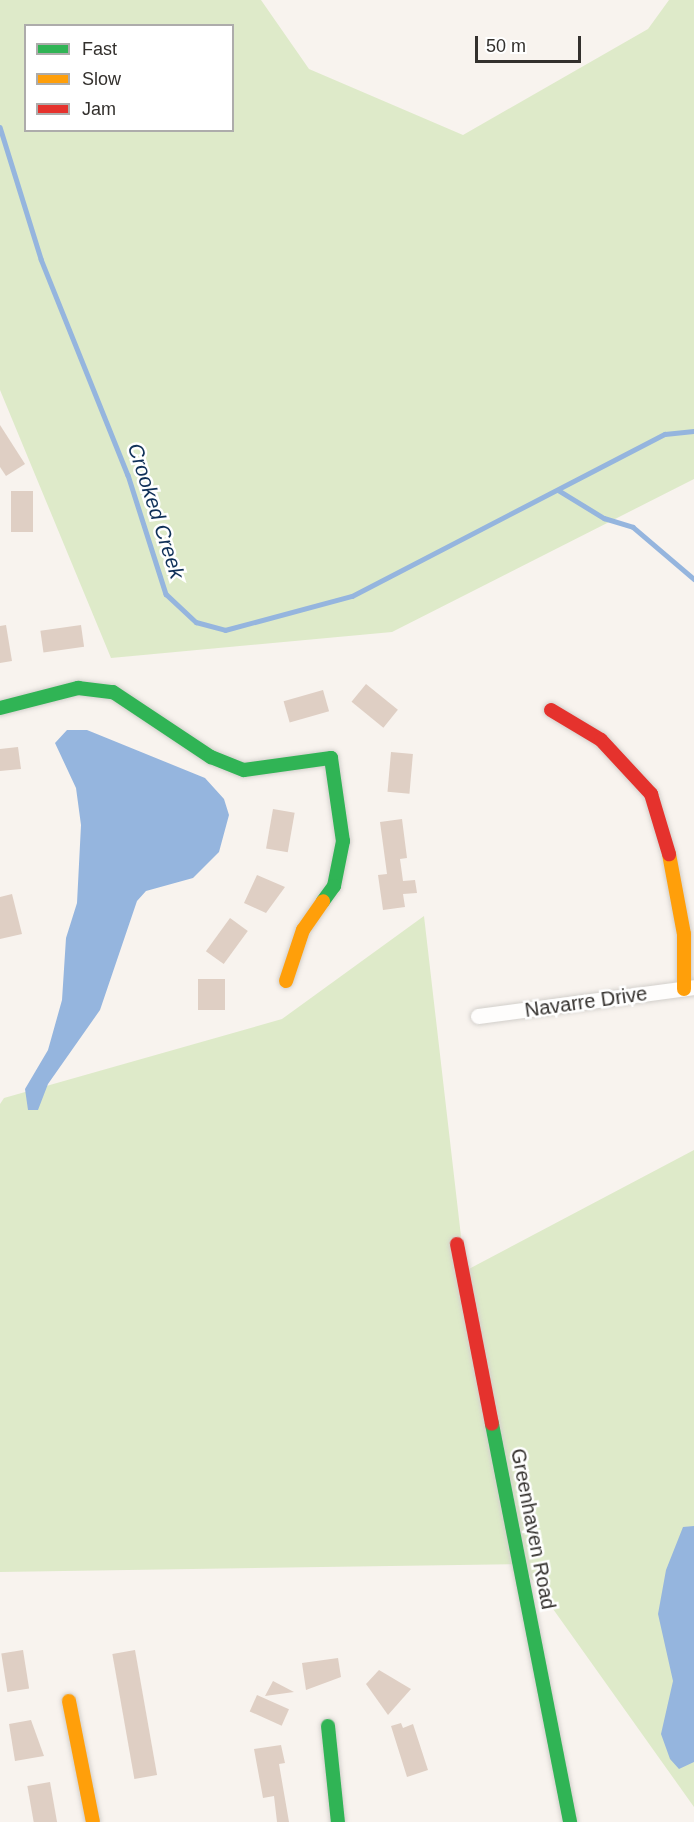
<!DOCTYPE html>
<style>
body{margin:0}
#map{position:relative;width:694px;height:1822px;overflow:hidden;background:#f8f3ee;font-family:Helvetica,sans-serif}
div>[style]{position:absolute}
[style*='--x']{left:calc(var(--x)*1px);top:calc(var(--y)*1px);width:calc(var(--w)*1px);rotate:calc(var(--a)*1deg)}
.green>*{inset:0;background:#deeac9}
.water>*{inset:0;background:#95b5de}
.stream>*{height:4.5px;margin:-2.25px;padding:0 2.25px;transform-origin:2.25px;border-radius:2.25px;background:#95b5de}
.building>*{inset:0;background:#dfcfc4;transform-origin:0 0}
.roads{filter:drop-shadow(0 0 2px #d2cfcb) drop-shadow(0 0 2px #d2cfcb)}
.street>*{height:15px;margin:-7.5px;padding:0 7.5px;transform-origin:7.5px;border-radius:7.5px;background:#fefdfc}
.fast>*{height:14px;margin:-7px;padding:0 7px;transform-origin:7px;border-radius:7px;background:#30b455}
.slow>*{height:14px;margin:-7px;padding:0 7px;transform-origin:7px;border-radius:7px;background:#ff9f0a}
.jam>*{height:14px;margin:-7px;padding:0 7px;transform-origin:7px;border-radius:7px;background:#e5322d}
span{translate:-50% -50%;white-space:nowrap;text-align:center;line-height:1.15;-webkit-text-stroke:5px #fff;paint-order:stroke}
.street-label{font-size:20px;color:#33302d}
.water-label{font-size:21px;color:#0f3058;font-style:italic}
.legend{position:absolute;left:24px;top:24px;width:210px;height:108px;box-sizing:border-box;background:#fff;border:2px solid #adacab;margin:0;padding:8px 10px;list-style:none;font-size:18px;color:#33302d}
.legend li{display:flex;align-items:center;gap:12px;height:30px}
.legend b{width:30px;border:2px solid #adacab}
.scale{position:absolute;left:475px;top:36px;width:106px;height:27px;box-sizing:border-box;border:3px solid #33302d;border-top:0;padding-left:8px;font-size:18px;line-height:21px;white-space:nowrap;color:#33302d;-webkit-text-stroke:4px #fff;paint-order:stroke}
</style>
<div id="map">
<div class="green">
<div style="clip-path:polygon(evenodd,0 0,261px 0,309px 69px,463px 135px,648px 29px,669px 0,694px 0,694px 479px,392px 632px,111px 658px,0 390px,0 0,26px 26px,232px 26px,232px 130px,26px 130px,26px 26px)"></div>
<div style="clip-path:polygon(424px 916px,465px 1271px,694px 1150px,694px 1807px,521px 1564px,0 1572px,0 1104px,4px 1098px,282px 1019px)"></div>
</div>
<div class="water">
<div style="clip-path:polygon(67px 730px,87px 730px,205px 778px,224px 799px,229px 815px,219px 852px,193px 878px,146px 891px,137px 901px,100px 1010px,48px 1084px,38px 1110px,28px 1110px,25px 1089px,48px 1050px,62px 1000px,66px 938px,77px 903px,81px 825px,76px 788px,55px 743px)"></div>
<div style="clip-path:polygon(694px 1526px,694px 1762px,679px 1769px,670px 1759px,661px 1734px,673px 1681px,658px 1614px,666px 1570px,683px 1527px)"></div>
</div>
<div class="stream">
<div style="--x:0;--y:127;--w:138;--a:72.7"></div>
<div style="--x:41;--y:259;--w:233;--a:68.1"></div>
<div style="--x:128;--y:475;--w:125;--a:72.3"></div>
<div style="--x:166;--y:594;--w:41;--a:43"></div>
<div style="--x:196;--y:622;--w:30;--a:15"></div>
<div style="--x:225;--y:630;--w:131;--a:-15"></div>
<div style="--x:352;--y:596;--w:352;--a:-27.4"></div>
<div style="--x:665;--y:434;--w:29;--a:-6"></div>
<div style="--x:558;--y:490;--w:54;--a:31.3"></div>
<div style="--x:604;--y:518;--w:30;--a:17"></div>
<div style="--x:633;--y:527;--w:80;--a:40.4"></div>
</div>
<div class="building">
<div style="clip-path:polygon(0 425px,25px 464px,6px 476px,0 467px)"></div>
<div style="left:11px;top:491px;width:22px;height:41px"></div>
<div style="clip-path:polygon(6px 625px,12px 661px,0 663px,0 626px)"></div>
<div style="left:81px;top:625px;width:22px;height:41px;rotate:82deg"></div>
<div style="left:366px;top:684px;width:41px;height:23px;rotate:39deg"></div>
<div style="left:323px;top:690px;width:22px;height:41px;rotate:74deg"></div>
<div style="clip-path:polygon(18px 747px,21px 769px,0 771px,0 749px)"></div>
<div style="left:391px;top:752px;width:22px;height:40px;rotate:5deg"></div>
<div style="left:273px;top:809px;width:22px;height:40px;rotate:10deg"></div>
<div style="clip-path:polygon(402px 819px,407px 858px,400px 859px,403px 881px,415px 880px,417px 893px,403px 894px,405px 907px,383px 910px,378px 875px,387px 874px,380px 822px)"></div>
<div style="clip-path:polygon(257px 875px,285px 887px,266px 913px,244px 903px)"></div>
<div style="clip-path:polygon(12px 894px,22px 934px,0 939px,0 897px)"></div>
<div style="left:230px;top:918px;width:22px;height:41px;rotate:36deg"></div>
<div style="left:198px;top:979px;width:27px;height:31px"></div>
<div style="left:23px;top:1650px;width:39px;height:22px;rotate:81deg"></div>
<div style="left:135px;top:1650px;width:127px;height:23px;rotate:80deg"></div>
<div style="clip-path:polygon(338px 1658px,341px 1677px,306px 1690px,302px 1663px)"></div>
<div style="clip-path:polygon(379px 1670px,411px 1689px,388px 1715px,366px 1684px)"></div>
<div style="clip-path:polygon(273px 1681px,294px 1692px,265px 1696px)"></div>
<div style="left:257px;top:1695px;width:35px;height:18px;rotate:24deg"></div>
<div style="clip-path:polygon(31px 1720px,44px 1756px,15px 1761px,9px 1724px)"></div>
<div style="clip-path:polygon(401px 1723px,403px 1728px,413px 1724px,428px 1770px,407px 1777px,391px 1726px)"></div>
<div style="clip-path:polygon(281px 1745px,285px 1763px,279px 1764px,289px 1822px,277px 1822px,274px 1796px,263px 1798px,254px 1749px)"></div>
<div style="left:50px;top:1782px;width:41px;height:23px;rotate:80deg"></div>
</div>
<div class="roads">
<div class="street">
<div style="--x:478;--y:1016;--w:218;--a:-7.6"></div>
</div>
<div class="fast">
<div style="--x:0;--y:708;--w:81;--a:-14.4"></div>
<div style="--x:78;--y:688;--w:35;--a:7"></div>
<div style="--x:113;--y:692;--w:118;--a:33.6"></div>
<div style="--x:211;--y:757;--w:35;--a:22"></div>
<div style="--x:244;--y:770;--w:88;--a:-7.9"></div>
<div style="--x:331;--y:758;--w:84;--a:81.8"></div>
<div style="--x:343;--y:841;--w:46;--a:101.3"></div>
<div style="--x:334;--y:886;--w:19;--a:126"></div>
<div style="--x:492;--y:1424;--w:406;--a:78.9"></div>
<div style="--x:328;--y:1726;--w:97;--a:84.1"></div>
</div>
<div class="slow">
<div style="--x:669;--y:854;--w:81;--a:79.4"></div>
<div style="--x:684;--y:934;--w:55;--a:90"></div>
<div style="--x:286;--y:981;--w:54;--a:-71.6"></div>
<div style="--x:303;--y:930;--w:35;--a:-55"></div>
<div style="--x:69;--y:1701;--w:123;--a:78.8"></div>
</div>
<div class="jam">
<div style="--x:551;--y:710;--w:58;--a:31"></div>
<div style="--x:601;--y:740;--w:74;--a:47.2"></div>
<div style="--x:651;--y:794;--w:63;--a:73.3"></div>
<div style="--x:457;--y:1244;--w:183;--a:79"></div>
</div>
</div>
<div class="street-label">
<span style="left:586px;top:1002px;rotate:-8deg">Navarre Drive</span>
<span style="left:533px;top:1529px;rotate:79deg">Greenhaven Road</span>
</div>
<div class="water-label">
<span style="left:156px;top:511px;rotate:72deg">Crooked Creek</span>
</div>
<ul class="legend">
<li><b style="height:8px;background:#30b455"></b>Fast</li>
<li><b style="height:8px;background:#ff9f0a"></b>Slow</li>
<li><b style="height:8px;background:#e5322d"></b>Jam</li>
</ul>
<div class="scale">50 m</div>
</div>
